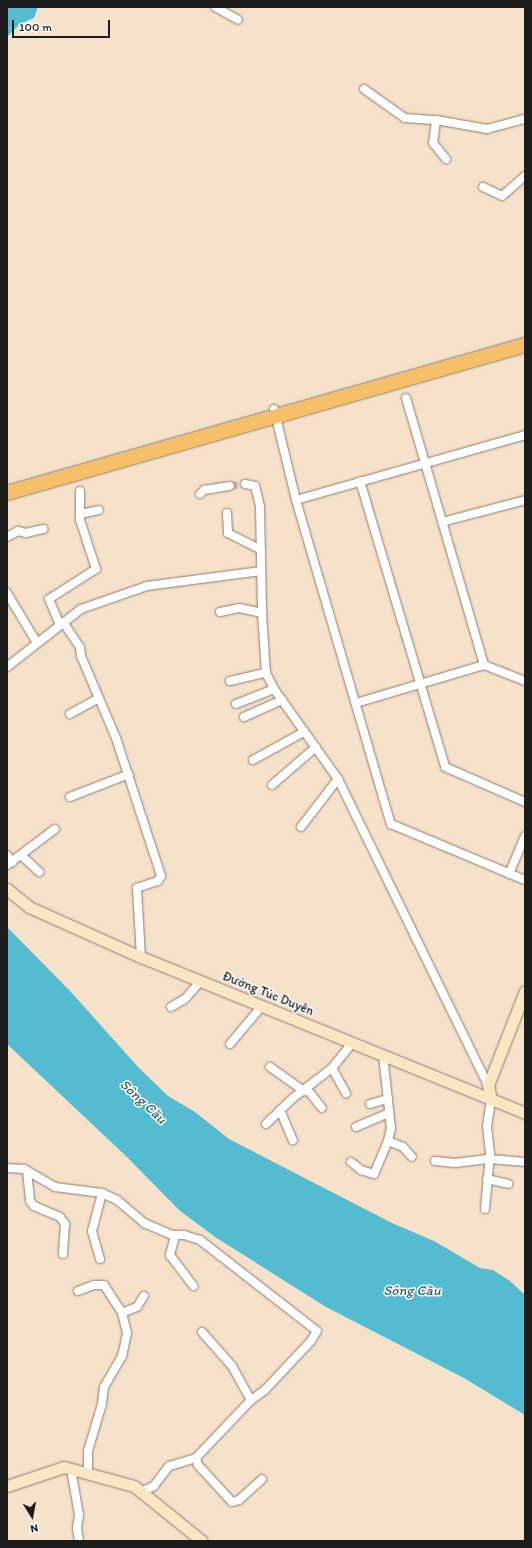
<!DOCTYPE html>
<meta charset="utf-8">
<style>
body{margin:0}
#map{position:relative;width:532px;height:1548px;overflow:hidden;background:#f6e1ca;font-family:Itim,sans-serif}
div>[style]{position:absolute}
[style*='--x']{left:calc(var(--x)*1px);top:calc(var(--y)*1px);width:calc(var(--w)*1px);rotate:calc(var(--a)*1deg)}
.water>*{inset:0;background:#53bcd0}
.street-tunnel>*{height:8px;margin-top:-4px;transform-origin:0;background:repeating-linear-gradient(90deg,#cabaa7 0 8px,transparent 0 12px)}
.roads{filter:drop-shadow(0 0 1px #897e73) drop-shadow(0 0 1px #897e73)}
.street>*{height:8px;margin:-4px;padding:0 4px;transform-origin:4px;border-radius:4px;background:#fff}
.secondary>*{height:11px;margin:-5.5px;padding:0 5.5px;transform-origin:5.5px;border-radius:5.5px;background:#fbe6c4}
.highway>*{height:14px;margin:-7px;padding:0 7px;transform-origin:7px;border-radius:7px;background:#f6c06b}
span{translate:-50% -50%;white-space:nowrap;text-align:center;line-height:1.15;-webkit-text-stroke:3px #fff;paint-order:stroke}
.street-label{font-size:13px;color:#1c1c1c}
.water-label{font-size:14px;color:#35646d;font-style:italic}
.frame{position:absolute;inset:0;border:8px solid #1c1c1c;pointer-events:none}
.north{position:absolute;left:12px;top:1496px;width:40px;height:40px;-webkit-text-stroke:3px #fff;paint-order:stroke;rotate:169deg;font-size:11px;font-weight:700;line-height:16px;text-align:center;color:#1c1c1c}
.north::after{content:'';display:block;margin:auto;width:14px;height:18px;background:#1c1c1c;clip-path:polygon(50% 0,100% 100%,50% 72%,0 100%)}
.scale{position:absolute;left:12px;top:20px;width:98px;height:18px;box-sizing:border-box;border:2px solid #1c1c1c;border-top:0;padding-left:5px;font-size:12px;line-height:14px;white-space:nowrap;color:#1c1c1c;-webkit-text-stroke:3px #fff;paint-order:stroke}
</style>
<div id="map">
<div class="water">
<div style="clip-path:polygon(7px 7px,38px 7px,34px 18px,20px 24px,7px 37px)"></div>
<div style="clip-path:polygon(7px 927px,71px 992px,138px 1067px,168px 1096px,195px 1112px,229px 1139px,392px 1223px,434px 1241px,480px 1268px,493px 1270px,510px 1281px,525px 1295px,525px 1415px,464px 1378px,326px 1307px,215px 1237px,179px 1210px,127px 1157px,7px 1044px)"></div>
</div>
<div class="street-tunnel">
<div style="--x:230;--y:486;--w:15;--a:-8"></div>
</div>
<div class="roads">
<div class="street">
<div style="--x:215;--y:7;--w:26;--a:29"></div>
<div style="--x:364;--y:89;--w:50;--a:35.3"></div>
<div style="--x:405;--y:118;--w:31;--a:4"></div>
<div style="--x:436;--y:120;--w:52;--a:10"></div>
<div style="--x:487;--y:129;--w:39;--a:-15"></div>
<div style="--x:436;--y:120;--w:23;--a:97"></div>
<div style="--x:433;--y:143;--w:21;--a:51"></div>
<div style="--x:483;--y:187;--w:21;--a:25"></div>
<div style="--x:502;--y:196;--w:30;--a:-41"></div>
<div style="--x:406;--y:398;--w:278;--a:73.7"></div>
<div style="--x:484;--y:665;--w:44;--a:21.3"></div>
<div style="--x:274;--y:409;--w:94;--a:76.4"></div>
<div style="--x:296;--y:500;--w:338;--a:73.7"></div>
<div style="--x:391;--y:824;--w:145;--a:22.7"></div>
<div style="--x:360;--y:481;--w:298;--a:73.4"></div>
<div style="--x:445;--y:767;--w:87;--a:23.6"></div>
<div style="--x:245;--y:484;--w:10;--a:11"></div>
<div style="--x:255;--y:486;--w:21;--a:76"></div>
<div style="--x:260;--y:506;--w:107;--a:88.9"></div>
<div style="--x:262;--y:613;--w:60;--a:86.2"></div>
<div style="--x:266;--y:673;--w:18;--a:63"></div>
<div style="--x:274;--y:689;--w:110;--a:54.6"></div>
<div style="--x:338;--y:779;--w:341;--a:63.9"></div>
<div style="--x:200;--y:494;--w:6;--a:-45"></div>
<div style="--x:204;--y:490;--w:26;--a:-9"></div>
<div style="--x:296;--y:500;--w:238;--a:-15.8"></div>
<div style="--x:227;--y:513;--w:20;--a:87"></div>
<div style="--x:228;--y:533;--w:37;--a:27"></div>
<div style="--x:80;--y:514;--w:19;--a:-12"></div>
<div style="--x:442;--y:522;--w:86;--a:-14.8"></div>
<div style="--x:7;--y:537;--w:13;--a:-29"></div>
<div style="--x:18;--y:531;--w:8;--a:14"></div>
<div style="--x:26;--y:533;--w:18;--a:-13"></div>
<div style="--x:7;--y:593;--w:58;--a:59"></div>
<div style="--x:220;--y:612;--w:19;--a:-12"></div>
<div style="--x:239;--y:608;--w:24;--a:12"></div>
<div style="--x:63;--y:622;--w:30;--a:56"></div>
<div style="--x:80;--y:647;--w:9;--a:84"></div>
<div style="--x:81;--y:656;--w:89;--a:66.9"></div>
<div style="--x:116;--y:738;--w:145;--a:71.9"></div>
<div style="--x:161;--y:876;--w:6;--a:121"></div>
<div style="--x:158;--y:881;--w:22;--a:162"></div>
<div style="--x:137;--y:888;--w:69;--a:86.7"></div>
<div style="--x:60;--y:625;--w:28;--a:-113"></div>
<div style="--x:49;--y:599;--w:56;--a:-32.6"></div>
<div style="--x:96;--y:569;--w:52;--a:-108.1"></div>
<div style="--x:80;--y:520;--w:29;--a:-90"></div>
<div style="--x:7;--y:667;--w:94;--a:-38.1"></div>
<div style="--x:81;--y:609;--w:70;--a:-19.2"></div>
<div style="--x:147;--y:586;--w:115;--a:-7.5"></div>
<div style="--x:230;--y:681;--w:37;--a:-13"></div>
<div style="--x:356;--y:703;--w:134;--a:-16.5"></div>
<div style="--x:236;--y:704;--w:41;--a:-21.5"></div>
<div style="--x:70;--y:714;--w:33;--a:-29"></div>
<div style="--x:244;--y:717;--w:42;--a:-24.1"></div>
<div style="--x:253;--y:760;--w:58;--a:-28.8"></div>
<div style="--x:272;--y:785;--w:58;--a:-40.8"></div>
<div style="--x:70;--y:797;--w:63;--a:-21.3"></div>
<div style="--x:301;--y:827;--w:61;--a:-52.4"></div>
<div style="--x:7;--y:855;--w:9;--a:54"></div>
<div style="--x:21;--y:855;--w:25;--a:43"></div>
<div style="--x:7;--y:865;--w:60;--a:-36.9"></div>
<div style="--x:509;--y:874;--w:41;--a:-67.2"></div>
<div style="--x:171;--y:1007;--w:16;--a:-30"></div>
<div style="--x:185;--y:999;--w:23;--a:-49"></div>
<div style="--x:230;--y:1044;--w:48;--a:-50"></div>
<div style="--x:270;--y:1067;--w:42;--a:35.2"></div>
<div style="--x:332;--y:1068;--w:29;--a:61"></div>
<div style="--x:307;--y:1089;--w:24;--a:52"></div>
<div style="--x:370;--y:1104;--w:19;--a:-16"></div>
<div style="--x:280;--y:1110;--w:33;--a:67"></div>
<div style="--x:266;--y:1124;--w:37;--a:-44"></div>
<div style="--x:293;--y:1098;--w:49;--a:-37.6"></div>
<div style="--x:332;--y:1068;--w:32;--a:-51"></div>
<div style="--x:356;--y:1127;--w:36;--a:-23"></div>
<div style="--x:388;--y:1141;--w:16;--a:22"></div>
<div style="--x:403;--y:1147;--w:13;--a:48"></div>
<div style="--x:435;--y:1161;--w:20;--a:6"></div>
<div style="--x:455;--y:1163;--w:35;--a:-7"></div>
<div style="--x:490;--y:1159;--w:35;--a:5"></div>
<div style="--x:351;--y:1162;--w:13;--a:39"></div>
<div style="--x:361;--y:1170;--w:14;--a:17"></div>
<div style="--x:374;--y:1174;--w:36;--a:-67"></div>
<div style="--x:388;--y:1141;--w:13;--a:-77"></div>
<div style="--x:391;--y:1128;--w:73;--a:-96.3"></div>
<div style="--x:7;--y:1168;--w:17;--a:3"></div>
<div style="--x:24;--y:1169;--w:36;--a:30"></div>
<div style="--x:55;--y:1187;--w:47;--a:7.3"></div>
<div style="--x:102;--y:1193;--w:17;--a:25"></div>
<div style="--x:117;--y:1200;--w:35;--a:40"></div>
<div style="--x:144;--y:1223;--w:30;--a:23"></div>
<div style="--x:172;--y:1235;--w:12;--a:0"></div>
<div style="--x:184;--y:1235;--w:17;--a:17"></div>
<div style="--x:200;--y:1240;--w:148;--a:37.9"></div>
<div style="--x:317;--y:1331;--w:12;--a:121"></div>
<div style="--x:311;--y:1341;--w:67;--a:133.2"></div>
<div style="--x:265;--y:1390;--w:17;--a:144"></div>
<div style="--x:251;--y:1400;--w:80;--a:133.5"></div>
<div style="--x:196;--y:1458;--w:28;--a:163"></div>
<div style="--x:169;--y:1466;--w:25;--a:127"></div>
<div style="--x:154;--y:1486;--w:14;--a:155"></div>
<div style="--x:27;--y:1171;--w:30;--a:84"></div>
<div style="--x:30;--y:1201;--w:6;--a:51"></div>
<div style="--x:34;--y:1206;--w:28;--a:23"></div>
<div style="--x:60;--y:1217;--w:9;--a:54"></div>
<div style="--x:65;--y:1224;--w:30;--a:94"></div>
<div style="--x:487;--y:1179;--w:22;--a:13"></div>
<div style="--x:485;--y:1209;--w:55;--a:-84.8"></div>
<div style="--x:490;--y:1154;--w:28;--a:-96"></div>
<div style="--x:487;--y:1126;--w:26;--a:-81"></div>
<div style="--x:175;--y:1236;--w:20;--a:105"></div>
<div style="--x:170;--y:1255;--w:39;--a:53"></div>
<div style="--x:100;--y:1259;--w:29;--a:-106"></div>
<div style="--x:92;--y:1231;--w:39;--a:-75"></div>
<div style="--x:78;--y:1291;--w:17;--a:-21"></div>
<div style="--x:94;--y:1285;--w:10;--a:0"></div>
<div style="--x:104;--y:1285;--w:33;--a:57"></div>
<div style="--x:122;--y:1313;--w:21;--a:76"></div>
<div style="--x:127;--y:1333;--w:24;--a:102"></div>
<div style="--x:122;--y:1356;--w:36;--a:120"></div>
<div style="--x:104;--y:1387;--w:17;--a:97"></div>
<div style="--x:102;--y:1404;--w:49;--a:106.6"></div>
<div style="--x:88;--y:1451;--w:23;--a:90"></div>
<div style="--x:122;--y:1313;--w:16;--a:-22"></div>
<div style="--x:137;--y:1307;--w:13;--a:-58"></div>
<div style="--x:202;--y:1332;--w:45;--a:48.6"></div>
<div style="--x:232;--y:1366;--w:39;--a:61"></div>
<div style="--x:196;--y:1458;--w:7;--a:74"></div>
<div style="--x:198;--y:1465;--w:50;--a:47.4"></div>
<div style="--x:232;--y:1502;--w:7;--a:-16"></div>
<div style="--x:239;--y:1500;--w:31;--a:-42"></div>
<div style="--x:71;--y:1469;--w:47;--a:80.1"></div>
<div style="--x:79;--y:1515;--w:13;--a:99"></div>
<div style="--x:77;--y:1528;--w:13;--a:81"></div>
</div>
<div class="secondary">
<div style="--x:7;--y:889;--w:28;--a:39"></div>
<div style="--x:29;--y:907;--w:123;--a:24.1"></div>
<div style="--x:141;--y:957;--w:414;--a:22.1"></div>
<div style="--x:491;--y:1100;--w:15;--a:-101"></div>
<div style="--x:488;--y:1085;--w:101;--a:-68.5"></div>
<div style="--x:7;--y:1486;--w:60;--a:-18.4"></div>
<div style="--x:64;--y:1467;--w:73;--a:15.2"></div>
<div style="--x:134;--y:1486;--w:87;--a:39"></div>
</div>
<div class="highway">
<div style="--x:7;--y:493;--w:539;--a:-15.95"></div>
</div>
</div>
<div class="street-label">
<span style="left:268px;top:994px;rotate:22deg">Đường Túc Duyên</span>
</div>
<div class="water-label">
<span style="left:143px;top:1102px;rotate:43deg">Sông Cầu</span>
<span style="left:412px;top:1291px">Sông Cầu</span>
</div>
<div class="frame"></div>
<div class="north">N</div>
<div class="scale">100 m</div>
</div>
